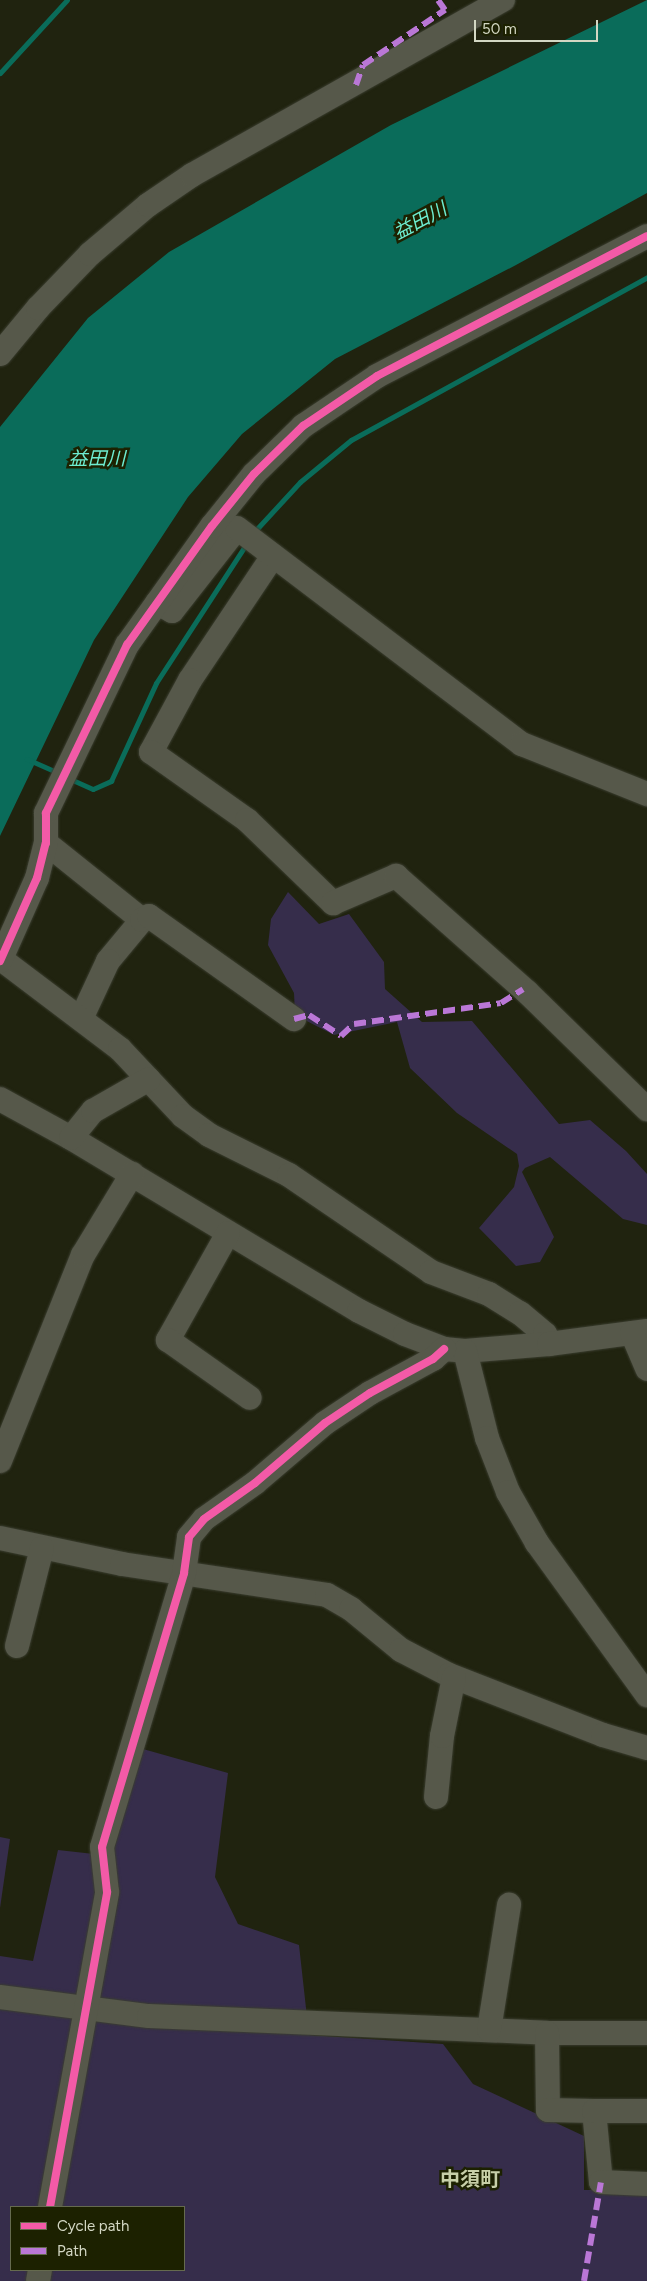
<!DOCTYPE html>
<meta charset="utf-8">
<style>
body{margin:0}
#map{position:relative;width:647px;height:2281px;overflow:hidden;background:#20230f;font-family:Figtree,"Noto Sans JP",sans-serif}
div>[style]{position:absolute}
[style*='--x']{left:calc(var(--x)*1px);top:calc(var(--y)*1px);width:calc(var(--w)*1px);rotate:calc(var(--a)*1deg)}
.green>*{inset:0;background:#362d4b}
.water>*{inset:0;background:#0a6c5a}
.stream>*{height:5px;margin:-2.5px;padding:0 2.5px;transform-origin:2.5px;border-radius:2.5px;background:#0a6c5a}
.roads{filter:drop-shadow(0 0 1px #3a3d2f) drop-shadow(0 0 1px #3a3d2f)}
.minor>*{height:24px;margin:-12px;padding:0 12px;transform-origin:12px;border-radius:12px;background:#56584a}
.quiet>*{height:6px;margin-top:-3px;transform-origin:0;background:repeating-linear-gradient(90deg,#ba77d6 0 12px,transparent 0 18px)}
.cycleway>*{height:8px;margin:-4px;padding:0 4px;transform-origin:4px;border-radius:4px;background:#f35aa7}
span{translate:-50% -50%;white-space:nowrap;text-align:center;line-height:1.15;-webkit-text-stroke:5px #1c2100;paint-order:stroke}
.water-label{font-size:19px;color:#6decd0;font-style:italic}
.quarter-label{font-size:20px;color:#c7cfa8;font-weight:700}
.legend{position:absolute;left:10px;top:2206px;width:175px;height:65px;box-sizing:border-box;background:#1c2100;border:1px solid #656a4e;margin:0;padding:6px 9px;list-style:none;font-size:15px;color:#d3d7c3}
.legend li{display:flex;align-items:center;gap:10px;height:25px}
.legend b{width:25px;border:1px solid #656a4e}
.scale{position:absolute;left:474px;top:20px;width:124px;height:22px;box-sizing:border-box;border:2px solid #d3d7c3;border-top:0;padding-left:6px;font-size:15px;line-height:18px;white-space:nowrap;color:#d3d7c3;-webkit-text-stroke:4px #1c2100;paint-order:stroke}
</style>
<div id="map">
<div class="green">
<div style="clip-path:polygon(288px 892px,319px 924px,349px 914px,384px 962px,385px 989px,422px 1022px,472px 1021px,559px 1124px,590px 1120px,626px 1151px,647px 1174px,647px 1225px,623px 1219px,550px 1157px,525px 1168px,522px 1172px,554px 1237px,540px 1262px,516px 1266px,479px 1228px,514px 1187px,519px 1166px,517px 1154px,457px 1113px,410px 1068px,397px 1022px,334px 1035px,295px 1015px,294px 993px,268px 945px,271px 919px)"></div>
<div style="clip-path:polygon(evenodd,143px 1749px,228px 1773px,215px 1877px,238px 1924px,299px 1945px,309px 2035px,443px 2044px,473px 2084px,584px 2136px,584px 2190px,647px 2190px,647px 2281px,0 2281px,0 1956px,33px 1961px,58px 1850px,112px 1856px,143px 1749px,11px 2207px,184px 2207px,184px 2270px,11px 2270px,11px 2207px)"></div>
<div style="clip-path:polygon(0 1837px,10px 1839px,0 1908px)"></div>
</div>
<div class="water">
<div style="clip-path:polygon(647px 0,647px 193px,516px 265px,335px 359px,242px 434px,188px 497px,94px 640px,0 836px,0 427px,88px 318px,169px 252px,391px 125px)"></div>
</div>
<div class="stream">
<div style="--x:0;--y:73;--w:99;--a:-47.5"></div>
<div style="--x:254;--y:532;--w:68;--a:-47.4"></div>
<div style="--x:300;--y:482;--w:66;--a:-39.5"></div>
<div style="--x:351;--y:440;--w:338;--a:-28.8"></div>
<div style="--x:27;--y:759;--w:34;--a:24"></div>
<div style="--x:68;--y:778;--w:27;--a:24"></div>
<div style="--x:93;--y:789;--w:20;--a:-24"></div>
<div style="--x:111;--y:781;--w:108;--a:-65.3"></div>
<div style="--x:156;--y:683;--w:167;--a:-57"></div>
</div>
<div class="roads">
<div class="minor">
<div style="--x:0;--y:354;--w:60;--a:-50.4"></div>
<div style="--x:38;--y:308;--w:75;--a:-46.1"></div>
<div style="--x:90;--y:254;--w:76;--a:-40.2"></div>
<div style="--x:148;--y:205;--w:53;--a:-34.3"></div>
<div style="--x:192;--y:175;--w:357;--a:-29.4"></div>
<div style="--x:273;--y:556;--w:149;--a:123.8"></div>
<div style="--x:190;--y:680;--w:82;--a:118.4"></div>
<div style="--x:151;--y:752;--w:118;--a:35.3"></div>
<div style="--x:247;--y:820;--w:120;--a:44"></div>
<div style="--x:333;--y:903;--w:69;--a:-23.2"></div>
<div style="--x:396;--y:876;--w:175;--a:41.5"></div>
<div style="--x:527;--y:992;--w:168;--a:44.3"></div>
<div style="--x:157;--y:603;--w:17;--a:28"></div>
<div style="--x:172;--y:611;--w:105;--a:-51.9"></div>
<div style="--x:237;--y:528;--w:358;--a:37.2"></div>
<div style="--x:522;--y:744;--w:135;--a:21.8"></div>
<div style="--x:46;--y:843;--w:123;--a:38.7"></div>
<div style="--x:142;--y:920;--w:53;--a:129.7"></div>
<div style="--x:108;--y:961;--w:64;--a:115"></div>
<div style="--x:142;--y:920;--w:8;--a:-30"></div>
<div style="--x:149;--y:916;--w:178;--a:35.4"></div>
<div style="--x:1;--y:959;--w:149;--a:37.1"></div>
<div style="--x:120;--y:1049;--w:92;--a:46.8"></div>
<div style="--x:183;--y:1116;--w:32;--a:36"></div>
<div style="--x:209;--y:1135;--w:89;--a:26.6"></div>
<div style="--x:289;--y:1175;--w:172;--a:34.3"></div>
<div style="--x:431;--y:1272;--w:62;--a:20.8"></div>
<div style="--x:489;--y:1294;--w:36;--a:32"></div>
<div style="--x:520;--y:1313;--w:33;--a:40"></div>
<div style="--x:545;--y:1334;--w:11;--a:68"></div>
<div style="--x:0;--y:961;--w:91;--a:-66"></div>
<div style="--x:37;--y:878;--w:36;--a:-76"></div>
<div style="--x:46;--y:843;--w:30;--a:-90"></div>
<div style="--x:46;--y:813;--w:187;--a:-64.3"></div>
<div style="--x:127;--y:645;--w:146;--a:-54.5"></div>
<div style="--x:212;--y:526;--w:67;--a:-51.1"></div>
<div style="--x:254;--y:474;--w:69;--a:-44.4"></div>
<div style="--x:303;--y:426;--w:89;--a:-34"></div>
<div style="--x:377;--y:376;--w:304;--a:-27.4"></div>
<div style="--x:0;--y:1099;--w:81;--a:28.8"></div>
<div style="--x:71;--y:1138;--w:336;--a:31"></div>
<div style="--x:359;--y:1311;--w:51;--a:26.6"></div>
<div style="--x:405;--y:1334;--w:42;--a:21"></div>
<div style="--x:444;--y:1349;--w:21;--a:5"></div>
<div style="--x:465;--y:1351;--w:84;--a:-4.8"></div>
<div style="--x:549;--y:1344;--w:99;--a:-7.6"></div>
<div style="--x:71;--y:1138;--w:35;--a:-51"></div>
<div style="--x:93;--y:1111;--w:64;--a:-29.7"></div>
<div style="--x:228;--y:1233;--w:123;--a:119.3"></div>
<div style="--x:168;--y:1340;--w:100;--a:35.3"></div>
<div style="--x:632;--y:1333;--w:39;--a:67"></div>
<div style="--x:465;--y:1351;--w:90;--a:75.8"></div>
<div style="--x:487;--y:1438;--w:58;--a:68.7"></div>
<div style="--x:508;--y:1492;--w:59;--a:60.4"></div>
<div style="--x:537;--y:1543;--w:188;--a:54.1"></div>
<div style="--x:0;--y:1461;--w:222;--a:-68.1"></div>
<div style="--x:83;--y:1255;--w:95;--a:-58.8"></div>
<div style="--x:0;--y:1538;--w:125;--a:12"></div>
<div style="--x:122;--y:1564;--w:207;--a:8.6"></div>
<div style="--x:327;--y:1595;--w:28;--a:30"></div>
<div style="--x:351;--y:1609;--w:65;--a:39.4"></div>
<div style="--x:401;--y:1650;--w:54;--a:27.5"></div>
<div style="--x:449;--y:1675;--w:165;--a:21.3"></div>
<div style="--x:603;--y:1735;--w:46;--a:16.5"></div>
<div style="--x:17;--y:1646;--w:101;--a:-75.7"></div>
<div style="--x:436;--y:1797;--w:61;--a:-84.4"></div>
<div style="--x:442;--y:1736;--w:60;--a:-78.5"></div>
<div style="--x:0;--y:1997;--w:150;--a:7.3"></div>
<div style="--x:149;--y:2016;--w:398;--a:2.4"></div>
<div style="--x:547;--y:2033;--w:100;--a:0"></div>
<div style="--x:489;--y:2030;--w:127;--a:-80.9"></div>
<div style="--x:547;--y:2033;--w:77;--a:89.3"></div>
<div style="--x:548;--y:2110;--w:46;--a:1.2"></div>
<div style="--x:594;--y:2111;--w:71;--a:84.4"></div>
<div style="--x:601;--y:2182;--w:46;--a:2.5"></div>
<div style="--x:594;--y:2111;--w:53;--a:0"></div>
<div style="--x:50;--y:2207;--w:320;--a:-79.7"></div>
<div style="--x:107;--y:1892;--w:45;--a:-96.3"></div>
<div style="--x:102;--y:1847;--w:286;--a:-73.3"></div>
<div style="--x:184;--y:1573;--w:36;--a:-82"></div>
<div style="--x:189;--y:1537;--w:23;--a:-50"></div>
<div style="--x:204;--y:1519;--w:62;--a:-35.2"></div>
<div style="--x:255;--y:1483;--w:92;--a:-40.6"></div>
<div style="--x:325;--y:1423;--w:54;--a:-33.7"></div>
<div style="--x:370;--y:1393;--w:72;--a:-28.4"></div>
<div style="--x:433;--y:1359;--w:15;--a:-42"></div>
<div style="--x:38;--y:2281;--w:11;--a:-80"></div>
</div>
</div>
<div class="quiet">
<div style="--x:356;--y:85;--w:21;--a:-71"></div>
<div style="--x:363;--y:65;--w:99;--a:-33.9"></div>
<div style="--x:445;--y:10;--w:12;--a:-125"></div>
<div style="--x:294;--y:1019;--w:16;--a:-15"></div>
<div style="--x:309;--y:1015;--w:38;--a:33"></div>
<div style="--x:341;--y:1036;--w:18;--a:-43"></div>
<div style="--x:354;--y:1024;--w:148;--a:-8.1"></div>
<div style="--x:501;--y:1003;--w:26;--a:-32"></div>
<div style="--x:584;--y:2281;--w:100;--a:-80.3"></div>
</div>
<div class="cycleway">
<div style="--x:0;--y:961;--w:91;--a:-66"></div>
<div style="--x:37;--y:878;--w:36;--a:-76"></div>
<div style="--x:46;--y:843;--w:30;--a:-90"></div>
<div style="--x:46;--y:813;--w:187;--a:-64.3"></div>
<div style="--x:127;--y:645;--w:146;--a:-54.5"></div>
<div style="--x:212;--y:526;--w:67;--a:-51.1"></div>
<div style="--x:254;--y:474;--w:69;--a:-44.4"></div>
<div style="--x:303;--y:426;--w:89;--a:-34"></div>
<div style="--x:377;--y:376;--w:304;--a:-27.4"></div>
<div style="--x:50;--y:2207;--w:320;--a:-79.7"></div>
<div style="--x:107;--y:1892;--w:45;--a:-96.3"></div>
<div style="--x:102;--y:1847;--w:286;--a:-73.3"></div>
<div style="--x:184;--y:1573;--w:36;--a:-82"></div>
<div style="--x:189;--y:1537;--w:23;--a:-50"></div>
<div style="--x:204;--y:1519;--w:62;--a:-35.2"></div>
<div style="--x:255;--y:1483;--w:92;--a:-40.6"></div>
<div style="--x:325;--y:1423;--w:54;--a:-33.7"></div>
<div style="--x:370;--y:1393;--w:72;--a:-28.4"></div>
<div style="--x:433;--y:1359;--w:15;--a:-42"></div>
</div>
<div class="water-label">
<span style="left:420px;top:221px;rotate:-28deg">益田川</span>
<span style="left:97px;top:459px">益田川</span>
</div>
<div class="quarter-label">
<span style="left:470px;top:2179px">中須町</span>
</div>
<ul class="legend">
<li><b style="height:6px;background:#f35aa7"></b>Cycle path</li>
<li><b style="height:6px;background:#ba77d6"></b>Path</li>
</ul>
<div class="scale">50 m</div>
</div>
